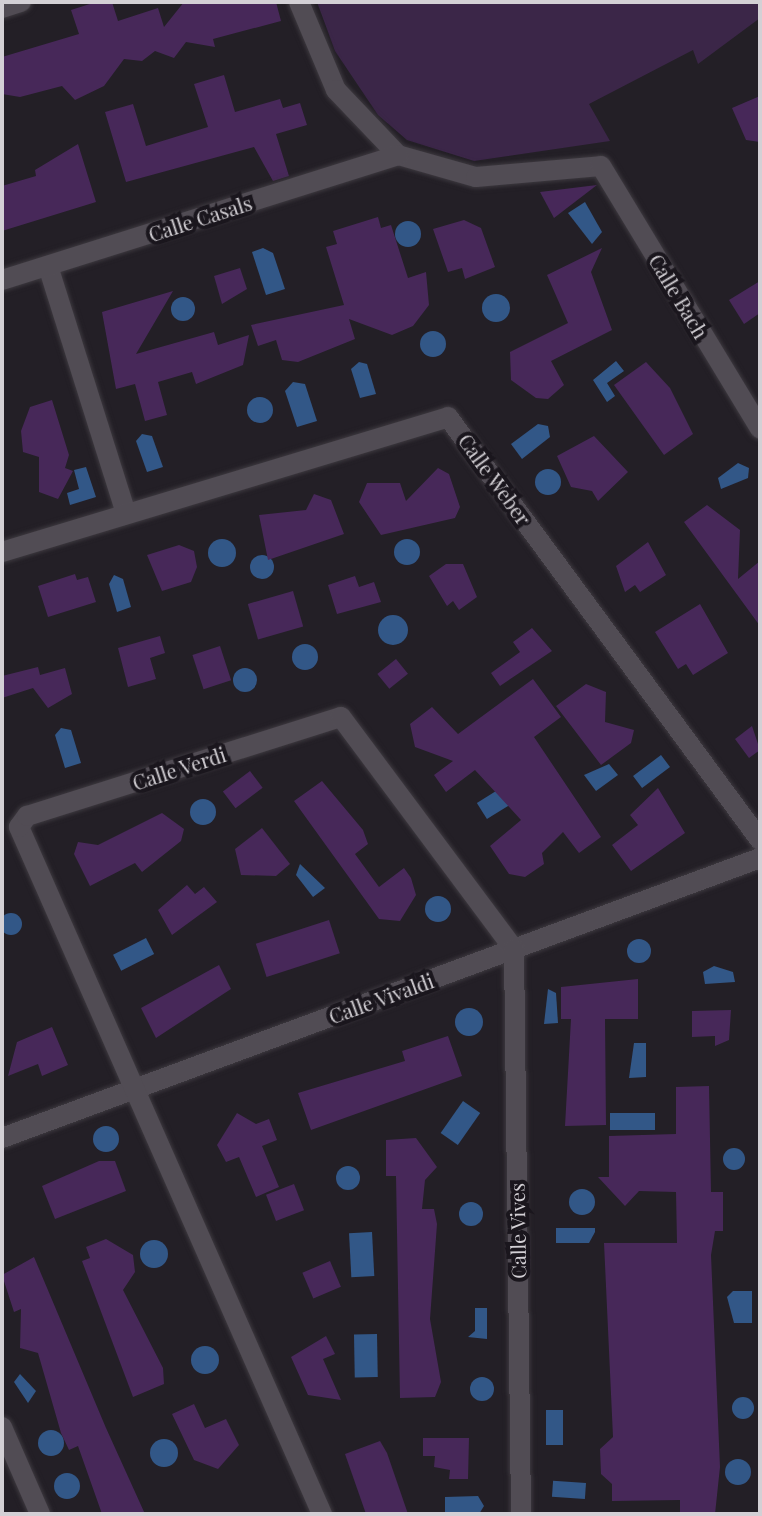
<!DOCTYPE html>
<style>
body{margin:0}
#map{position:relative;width:762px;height:1516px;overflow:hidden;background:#231f26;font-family:"Playfair Display",serif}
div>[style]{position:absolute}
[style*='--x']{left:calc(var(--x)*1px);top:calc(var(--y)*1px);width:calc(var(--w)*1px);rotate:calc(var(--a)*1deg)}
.green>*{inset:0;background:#3b2648}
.water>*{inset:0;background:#325787;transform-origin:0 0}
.round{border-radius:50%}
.building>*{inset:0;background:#472859;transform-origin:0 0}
.roads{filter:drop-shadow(0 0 2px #3d393f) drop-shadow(0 0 2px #3d393f)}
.minor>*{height:20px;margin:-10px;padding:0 10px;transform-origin:10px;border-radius:10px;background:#514c54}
span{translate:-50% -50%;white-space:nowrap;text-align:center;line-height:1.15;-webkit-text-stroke:8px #1a161d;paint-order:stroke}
.street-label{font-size:20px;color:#d3d0d5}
.frame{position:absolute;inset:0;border:4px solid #d3d0d5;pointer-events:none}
</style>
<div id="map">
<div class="green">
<div style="clip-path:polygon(317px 2px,760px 2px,760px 18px,698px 64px,693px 50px,589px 104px,610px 141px,474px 161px,407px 140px,378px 115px,335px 51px)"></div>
</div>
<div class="water">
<div style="clip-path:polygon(585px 202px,602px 232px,592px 244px,568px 213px)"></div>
<div class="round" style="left:395px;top:221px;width:26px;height:26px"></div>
<div style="clip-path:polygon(263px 248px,273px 253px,285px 289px,266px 295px,252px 252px)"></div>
<div class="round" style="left:482px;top:294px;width:28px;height:28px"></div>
<div class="round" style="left:171px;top:297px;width:24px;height:24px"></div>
<div class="round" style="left:420px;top:331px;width:26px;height:26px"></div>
<div style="clip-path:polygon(616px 361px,624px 371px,607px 383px,615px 396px,607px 402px,593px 380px)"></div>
<div style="clip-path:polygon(359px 362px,367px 364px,376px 394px,360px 398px,351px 369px)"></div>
<div style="clip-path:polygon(293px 382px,305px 384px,317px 421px,297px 427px,285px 391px)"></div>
<div class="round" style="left:247px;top:397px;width:26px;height:26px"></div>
<div style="clip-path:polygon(538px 424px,548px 426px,550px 437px,522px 459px,511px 444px)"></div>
<div style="clip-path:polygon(142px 434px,152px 436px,163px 467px,147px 472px,136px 441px)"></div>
<div style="clip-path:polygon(738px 463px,749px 468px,748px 478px,721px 489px,718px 478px)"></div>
<div style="clip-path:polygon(86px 467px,96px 497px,70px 505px,67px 493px,79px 489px,74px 470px)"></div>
<div class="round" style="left:535px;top:469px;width:26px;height:26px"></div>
<div class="round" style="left:394px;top:539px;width:26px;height:26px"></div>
<div class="round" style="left:208px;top:539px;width:28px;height:28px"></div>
<div class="round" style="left:250px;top:555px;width:24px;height:24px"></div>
<div style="clip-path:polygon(114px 575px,123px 579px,131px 607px,117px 612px,109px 584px)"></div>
<div class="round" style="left:378px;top:615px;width:30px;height:30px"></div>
<div class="round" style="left:292px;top:644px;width:26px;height:26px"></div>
<div class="round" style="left:233px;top:668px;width:24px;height:24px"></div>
<div style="clip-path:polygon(61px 728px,71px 730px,81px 763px,65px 768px,55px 735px)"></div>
<div style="left:661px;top:755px;width:15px;height:35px;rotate:53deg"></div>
<div style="clip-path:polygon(609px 764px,618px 775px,596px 791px,584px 775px)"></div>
<div style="left:504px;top:786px;width:19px;height:32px;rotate:58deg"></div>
<div class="round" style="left:190px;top:799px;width:26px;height:26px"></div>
<div style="clip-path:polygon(300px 864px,325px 888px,313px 897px,296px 875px)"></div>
<div class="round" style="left:425px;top:896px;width:26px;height:26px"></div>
<div class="round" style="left:0;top:913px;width:22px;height:22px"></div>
<div style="left:146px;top:938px;width:18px;height:37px;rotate:63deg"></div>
<div class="round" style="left:627px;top:939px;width:24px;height:24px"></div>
<div style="clip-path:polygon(714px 966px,733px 972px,735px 982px,705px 984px,703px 972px)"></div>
<div style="clip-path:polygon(548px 989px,556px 993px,558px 1023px,544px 1024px)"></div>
<div class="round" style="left:455px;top:1008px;width:28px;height:28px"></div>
<div style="clip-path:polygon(634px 1043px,646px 1043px,646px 1077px,629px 1078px)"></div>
<div style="left:463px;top:1101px;width:21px;height:39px;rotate:35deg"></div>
<div style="left:610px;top:1113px;width:45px;height:17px"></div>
<div class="round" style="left:93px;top:1126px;width:26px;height:26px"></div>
<div class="round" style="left:723px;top:1148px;width:22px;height:22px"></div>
<div class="round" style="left:336px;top:1166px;width:24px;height:24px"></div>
<div class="round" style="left:569px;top:1189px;width:26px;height:26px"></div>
<div class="round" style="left:459px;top:1202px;width:24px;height:24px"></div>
<div style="clip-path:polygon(556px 1228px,595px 1228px,595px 1232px,589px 1243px,556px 1243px)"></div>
<div style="left:372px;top:1232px;width:44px;height:23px;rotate:87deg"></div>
<div class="round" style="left:140px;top:1240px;width:28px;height:28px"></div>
<div style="clip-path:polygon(733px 1291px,752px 1291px,752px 1323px,734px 1323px,727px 1297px)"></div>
<div style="clip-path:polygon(475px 1308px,487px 1308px,487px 1339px,468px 1337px,475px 1331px)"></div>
<div style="left:377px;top:1334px;width:43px;height:23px;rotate:89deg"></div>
<div class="round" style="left:191px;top:1346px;width:28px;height:28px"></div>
<div style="clip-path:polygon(20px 1374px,36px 1391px,28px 1403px,14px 1382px)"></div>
<div class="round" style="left:470px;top:1377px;width:24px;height:24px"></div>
<div class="round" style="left:732px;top:1397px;width:22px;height:22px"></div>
<div style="left:546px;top:1410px;width:17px;height:35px"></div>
<div class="round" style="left:38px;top:1430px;width:26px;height:26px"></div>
<div class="round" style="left:150px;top:1439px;width:28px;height:28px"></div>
<div class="round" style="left:725px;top:1459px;width:26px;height:26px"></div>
<div class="round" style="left:54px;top:1473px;width:26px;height:26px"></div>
<div style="left:586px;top:1483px;width:16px;height:33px;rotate:94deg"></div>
<div style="clip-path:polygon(478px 1496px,484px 1506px,479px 1514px,445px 1514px,445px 1497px)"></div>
</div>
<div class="building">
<div style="clip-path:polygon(96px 2px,112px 2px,118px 21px,158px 8px,164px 27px,184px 2px,276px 2px,281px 21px,213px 39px,215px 47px,186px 42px,174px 58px,155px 51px,142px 61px,124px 59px,104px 86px,75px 100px,62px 86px,20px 97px,2px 94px,2px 57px,79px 34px,71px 10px)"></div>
<div style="clip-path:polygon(224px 75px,235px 112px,280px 99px,283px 108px,300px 103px,307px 125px,276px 134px,289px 176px,273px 181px,254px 147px,126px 182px,105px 112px,133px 104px,146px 146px,185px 134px,208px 127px,194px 84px)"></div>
<div style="clip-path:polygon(760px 96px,760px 142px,746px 140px,732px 108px)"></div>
<div style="clip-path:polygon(78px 144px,96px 202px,2px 231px,2px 186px,36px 176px,35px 170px)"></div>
<div style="clip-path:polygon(597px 185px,554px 218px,540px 192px)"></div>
<div style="clip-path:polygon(378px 217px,381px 228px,391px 225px,408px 278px,426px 272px,429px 305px,413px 326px,392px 335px,349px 319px,355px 339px,298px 362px,282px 360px,276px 340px,258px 346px,251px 325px,344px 305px,326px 247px,337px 244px,333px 231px)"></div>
<div style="clip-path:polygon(464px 220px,481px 228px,495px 267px,465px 279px,462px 268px,448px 272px,433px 229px)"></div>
<div style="clip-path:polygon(602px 248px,591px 272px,612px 330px,551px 361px,564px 385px,548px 399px,536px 398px,511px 380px,510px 352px,568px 323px,547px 275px)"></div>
<div style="clip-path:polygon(240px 268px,247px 289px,222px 304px,214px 276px)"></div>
<div style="clip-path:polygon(760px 281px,760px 313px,744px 324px,729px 300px)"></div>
<div style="clip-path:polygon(173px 291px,136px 354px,214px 332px,218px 345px,249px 335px,243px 365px,196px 384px,192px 372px,158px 382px,167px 415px,145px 421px,135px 384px,116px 389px,102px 312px)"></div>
<div style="clip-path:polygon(646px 362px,670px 388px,693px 434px,664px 455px,614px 385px)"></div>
<div style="clip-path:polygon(52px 400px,69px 455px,65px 468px,73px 471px,58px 499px,39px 492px,39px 457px,23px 452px,21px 431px,30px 407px)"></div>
<div style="clip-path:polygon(594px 436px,628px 472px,598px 501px,592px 491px,571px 487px,557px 456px)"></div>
<div style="clip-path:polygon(438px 468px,449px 474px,460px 507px,455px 518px,381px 535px,359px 502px,367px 483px,400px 483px,406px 501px)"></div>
<div style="clip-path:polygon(314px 494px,331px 500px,344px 534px,268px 560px,259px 515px,306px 510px)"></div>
<div style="clip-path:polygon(707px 505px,740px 530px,738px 579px,760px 561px,760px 626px,684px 522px)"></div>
<div style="clip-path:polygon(648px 542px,666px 575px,640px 592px,635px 585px,625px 592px,616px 566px)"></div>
<div style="clip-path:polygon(179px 545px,194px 551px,197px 567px,191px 582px,162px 591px,147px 555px)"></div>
<div style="clip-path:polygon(446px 564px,463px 564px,477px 597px,459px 610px,453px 601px,447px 606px,429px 576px)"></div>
<div style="clip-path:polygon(75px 574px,77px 580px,88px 577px,96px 602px,48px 617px,38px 586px)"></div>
<div style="clip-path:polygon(355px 576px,359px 587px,374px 582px,381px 602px,337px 614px,328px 585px)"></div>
<div style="left:293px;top:591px;width:37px;height:47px;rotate:74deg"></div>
<div style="clip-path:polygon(700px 604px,728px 653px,693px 675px,686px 664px,678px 669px,655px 632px)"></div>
<div style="clip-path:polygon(532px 628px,552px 651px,500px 686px,491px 673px,520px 652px,513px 642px)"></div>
<div style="clip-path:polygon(160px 636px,165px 653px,150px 658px,156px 679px,128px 687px,118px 648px)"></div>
<div style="left:220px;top:646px;width:36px;height:29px;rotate:72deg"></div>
<div style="left:396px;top:659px;width:19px;height:24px;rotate:51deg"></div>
<div style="clip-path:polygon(38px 667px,40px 675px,65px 668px,72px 694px,48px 708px,33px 688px,2px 698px,2px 676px)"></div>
<div style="clip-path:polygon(533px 679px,561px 717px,534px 737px,601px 837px,579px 853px,563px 832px,542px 853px,544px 864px,525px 877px,509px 874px,490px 846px,521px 820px,475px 770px,446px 792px,434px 775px,453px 761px,415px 747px,410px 724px,432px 707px,458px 734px)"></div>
<div style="clip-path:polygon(586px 684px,606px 692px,605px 722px,634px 730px,631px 743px,601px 765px,556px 706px)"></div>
<div style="clip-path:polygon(752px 726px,760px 750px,749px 758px,735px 739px)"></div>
<div style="left:250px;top:771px;width:21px;height:34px;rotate:53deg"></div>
<div style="clip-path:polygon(322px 781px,363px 830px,368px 844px,355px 854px,379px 887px,404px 868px,411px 878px,416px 895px,400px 921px,379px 919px,294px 801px)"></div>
<div style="clip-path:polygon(658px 788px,685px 833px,631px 871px,612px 845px,638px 825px,630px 815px)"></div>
<div style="clip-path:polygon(162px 813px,184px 829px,181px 841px,142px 872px,135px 863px,90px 886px,74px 854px,78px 842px,98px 845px)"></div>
<div style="clip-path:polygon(262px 828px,290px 864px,276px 876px,241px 875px,235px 849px)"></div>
<div style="clip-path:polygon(187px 885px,195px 894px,204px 887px,217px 902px,172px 935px,158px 910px)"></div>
<div style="left:329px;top:920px;width:35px;height:77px;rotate:72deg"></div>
<div style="clip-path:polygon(219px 965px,231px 989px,156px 1038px,141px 1008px)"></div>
<div style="clip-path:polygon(638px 979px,638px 1019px,605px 1019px,606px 1125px,565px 1126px,571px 1019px,561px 1019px,561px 987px)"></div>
<div style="clip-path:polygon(731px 1010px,729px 1040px,715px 1046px,715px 1036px,692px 1037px,692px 1011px)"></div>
<div style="clip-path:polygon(52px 1027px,68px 1065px,42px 1076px,38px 1064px,8px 1076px,17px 1042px)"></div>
<div style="clip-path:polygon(448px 1036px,462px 1076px,311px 1130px,298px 1093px,405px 1061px,402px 1051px)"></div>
<div style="clip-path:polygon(709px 1086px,711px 1192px,723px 1192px,723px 1231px,715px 1231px,711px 1255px,720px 1467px,715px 1514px,680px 1514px,680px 1500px,612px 1501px,612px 1484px,601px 1474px,600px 1449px,613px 1437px,604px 1243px,677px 1243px,676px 1192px,639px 1191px,625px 1206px,598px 1177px,609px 1177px,609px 1136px,676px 1134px,676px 1087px)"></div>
<div style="clip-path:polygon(237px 1113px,256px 1124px,269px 1119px,277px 1140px,262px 1146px,279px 1187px,256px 1197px,239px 1157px,226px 1162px,217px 1145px)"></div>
<div style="clip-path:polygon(416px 1138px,437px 1167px,425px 1180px,422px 1209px,434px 1209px,437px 1224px,430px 1319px,441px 1382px,435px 1397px,400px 1398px,396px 1176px,386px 1176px,386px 1140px)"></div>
<div style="clip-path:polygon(99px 1161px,115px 1161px,126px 1191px,55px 1219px,42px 1186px)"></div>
<div style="left:294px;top:1184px;width:28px;height:30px;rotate:69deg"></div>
<div style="clip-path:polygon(106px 1239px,133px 1255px,135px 1272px,123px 1290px,163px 1368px,164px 1384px,133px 1397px,82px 1261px,90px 1258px,86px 1247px)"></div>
<div style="clip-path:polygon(34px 1257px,106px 1428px,145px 1514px,102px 1514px,78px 1446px,69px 1450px,61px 1433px,38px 1353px,20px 1348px,21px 1309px,14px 1312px,2px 1275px)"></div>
<div style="left:330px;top:1261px;width:28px;height:30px;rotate:67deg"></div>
<div style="clip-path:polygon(326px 1336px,335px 1354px,323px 1359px,341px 1400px,308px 1395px,291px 1357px)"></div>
<div style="clip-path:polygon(194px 1404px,205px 1428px,226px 1419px,239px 1445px,218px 1469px,194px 1460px,172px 1414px)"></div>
<div style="clip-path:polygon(423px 1438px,469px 1438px,468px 1479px,449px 1479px,450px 1470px,434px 1467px,435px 1456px,423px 1456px)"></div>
<div style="clip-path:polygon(380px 1441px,387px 1453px,408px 1514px,366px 1514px,345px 1454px)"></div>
</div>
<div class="roads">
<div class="minor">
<div style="--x:299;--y:2;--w:95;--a:67.2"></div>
<div style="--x:336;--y:90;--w:90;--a:46.4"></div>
<div style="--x:398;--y:155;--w:81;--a:15.8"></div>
<div style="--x:476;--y:177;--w:125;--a:-5"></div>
<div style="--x:601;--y:166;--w:307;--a:58.8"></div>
<div style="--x:2;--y:8;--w:20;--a:-18"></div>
<div style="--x:48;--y:266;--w:260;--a:72.5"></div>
<div style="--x:2;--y:280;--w:415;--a:-17.5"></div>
<div style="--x:2;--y:552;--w:466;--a:-16.8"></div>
<div style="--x:448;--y:417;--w:526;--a:53.59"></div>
<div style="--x:2;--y:1138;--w:808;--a:-20.27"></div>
<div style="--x:2;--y:1427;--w:95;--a:66.4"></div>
<div style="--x:322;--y:1514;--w:751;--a:-113.8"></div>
<div style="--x:19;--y:827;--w:14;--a:-54"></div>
<div style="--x:27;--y:816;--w:329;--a:-17.5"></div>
<div style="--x:341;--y:717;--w:289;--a:53.3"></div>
<div style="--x:514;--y:949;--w:565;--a:89.29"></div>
</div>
</div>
<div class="street-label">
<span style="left:200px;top:218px;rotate:-18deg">Calle Casals</span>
<span style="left:679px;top:296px;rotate:59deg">Calle Bach</span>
<span style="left:495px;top:479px;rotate:54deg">Calle Weber</span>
<span style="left:179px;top:768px;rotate:-18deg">Calle Verdi</span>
<span style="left:381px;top:998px;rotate:-20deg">Calle Vivaldi</span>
<span style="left:517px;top:1231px;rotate:-91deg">Calle Vives</span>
</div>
<div class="frame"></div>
</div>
